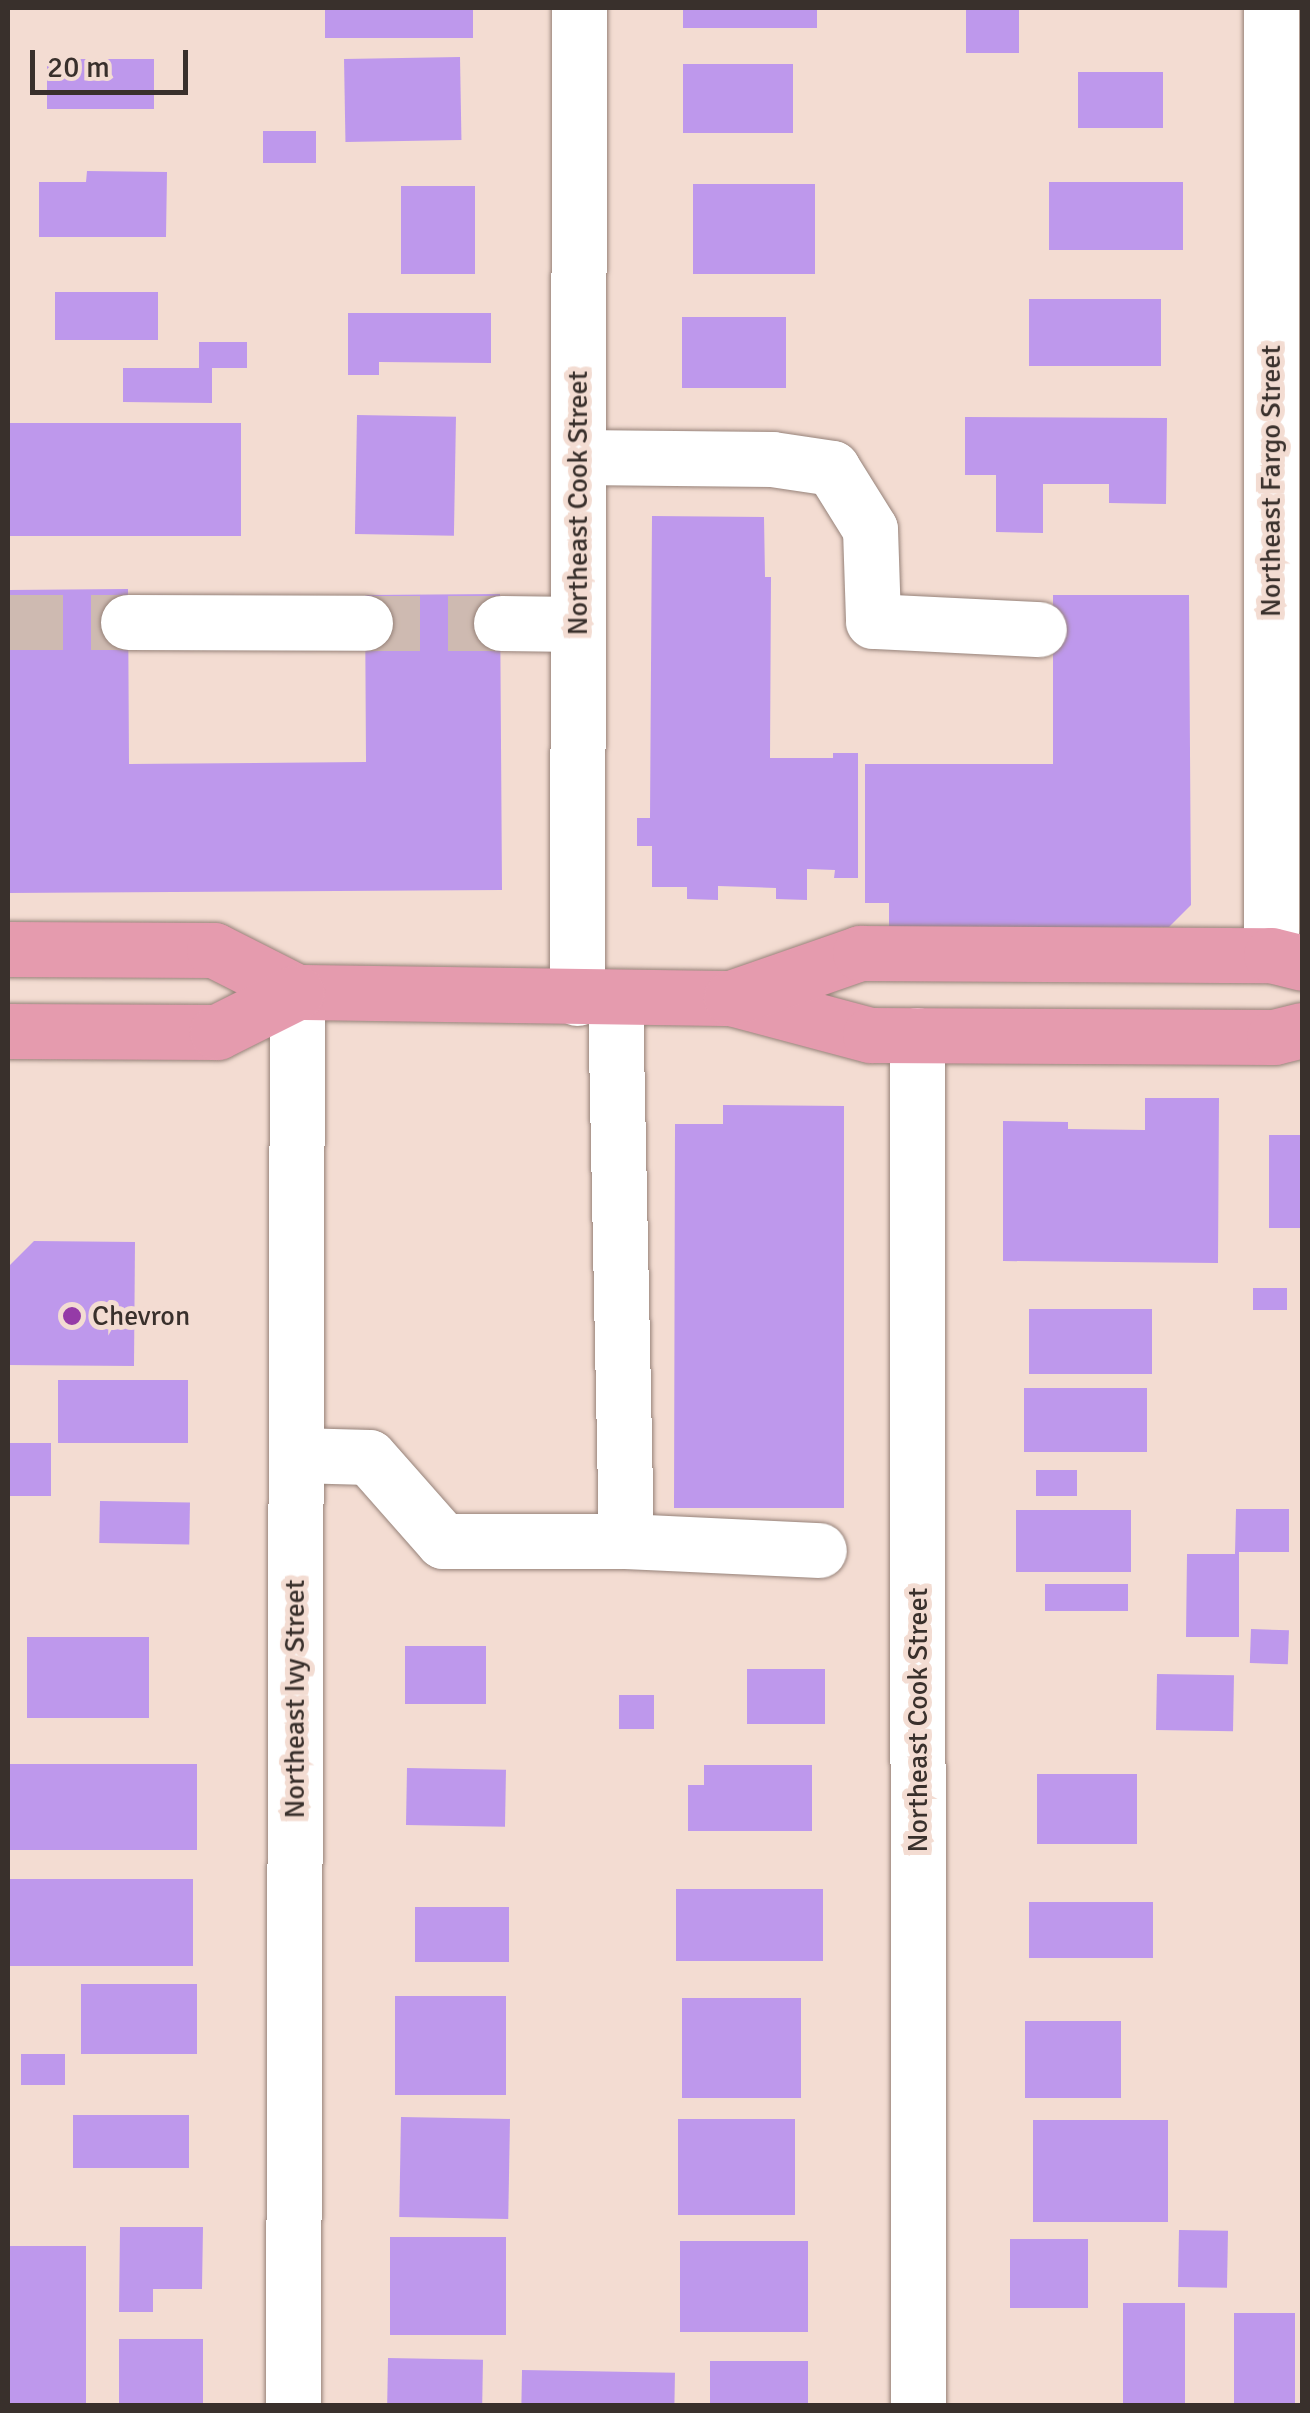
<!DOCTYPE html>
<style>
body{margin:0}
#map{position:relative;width:1310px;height:2413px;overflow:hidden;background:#f3dcd2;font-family:Signika,sans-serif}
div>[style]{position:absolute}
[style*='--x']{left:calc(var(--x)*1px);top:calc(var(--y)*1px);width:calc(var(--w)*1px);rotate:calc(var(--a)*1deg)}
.building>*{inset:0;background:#be98ec;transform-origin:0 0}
.minor-tunnel>*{height:55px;margin-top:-27.5px;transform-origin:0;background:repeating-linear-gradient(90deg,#cebab1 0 55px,transparent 0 83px)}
.roads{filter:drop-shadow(0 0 2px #968279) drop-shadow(0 0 2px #968279)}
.minor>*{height:55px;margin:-27.5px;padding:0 27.5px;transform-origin:27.5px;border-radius:27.5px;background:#fff}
.major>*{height:55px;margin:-27.5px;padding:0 27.5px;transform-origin:27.5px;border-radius:27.5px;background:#e59bae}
.dots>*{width:28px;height:28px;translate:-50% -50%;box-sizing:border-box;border:5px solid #f3dcd2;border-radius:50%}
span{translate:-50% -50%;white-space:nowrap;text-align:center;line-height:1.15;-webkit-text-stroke:10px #f3dcd2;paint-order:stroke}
.street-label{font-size:28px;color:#39302c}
.poi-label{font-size:28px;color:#39302c}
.left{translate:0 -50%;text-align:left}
.frame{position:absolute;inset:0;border:10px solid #39302c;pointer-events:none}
.scale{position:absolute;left:30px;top:50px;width:158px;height:45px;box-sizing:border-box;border:5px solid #39302c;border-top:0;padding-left:12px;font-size:30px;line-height:35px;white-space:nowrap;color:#39302c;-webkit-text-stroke:8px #f3dcd2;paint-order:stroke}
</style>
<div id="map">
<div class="building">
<div style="left:325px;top:8px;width:148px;height:30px"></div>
<div style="left:683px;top:8px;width:134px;height:20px"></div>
<div style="left:966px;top:8px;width:53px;height:45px"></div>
<div style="left:460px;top:57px;width:83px;height:116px;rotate:89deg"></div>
<div style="left:47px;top:59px;width:107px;height:50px"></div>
<div style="left:683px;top:64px;width:110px;height:69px"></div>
<div style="left:1078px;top:72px;width:85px;height:56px"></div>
<div style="left:263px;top:131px;width:53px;height:32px"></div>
<div style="clip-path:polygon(87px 171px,167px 172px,166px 237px,39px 237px,39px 182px,86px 182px)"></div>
<div style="left:1049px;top:182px;width:134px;height:68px"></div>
<div style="left:693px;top:184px;width:122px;height:90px"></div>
<div style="left:401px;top:186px;width:74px;height:88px"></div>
<div style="left:55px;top:292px;width:103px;height:48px"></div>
<div style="left:1029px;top:299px;width:132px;height:67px"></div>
<div style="clip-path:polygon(348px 313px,491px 313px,491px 363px,379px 362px,379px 375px,348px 375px)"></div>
<div style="left:682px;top:317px;width:104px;height:71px"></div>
<div style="clip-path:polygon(199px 342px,247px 342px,247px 368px,212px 368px,212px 403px,123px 402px,123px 368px,199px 368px)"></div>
<div style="left:357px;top:415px;width:99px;height:119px;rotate:1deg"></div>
<div style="clip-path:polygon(965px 417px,1167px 418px,1166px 504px,1109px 503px,1109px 484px,1043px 484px,1043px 533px,996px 532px,996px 475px,965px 475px)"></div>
<div style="left:8px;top:423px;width:233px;height:113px"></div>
<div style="clip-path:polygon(652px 516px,764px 517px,765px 577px,771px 577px,770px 758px,833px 758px,833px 753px,858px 753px,858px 878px,834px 878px,835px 870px,807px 869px,807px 900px,776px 899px,776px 888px,718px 886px,718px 900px,687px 899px,687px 887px,652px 887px,652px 846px,637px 846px,637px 818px,650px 818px)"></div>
<div style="clip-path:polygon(128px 589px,129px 764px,366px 762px,365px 595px,500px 594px,502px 890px,8px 893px,8px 590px)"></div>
<div style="clip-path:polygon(1053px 595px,1189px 595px,1191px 905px,1169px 927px,889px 929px,889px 903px,865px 903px,865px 764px,1053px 764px)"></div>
<div style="clip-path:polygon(1145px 1098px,1219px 1098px,1218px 1263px,1003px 1261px,1003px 1121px,1068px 1122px,1068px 1129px,1145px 1130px)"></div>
<div style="clip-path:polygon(723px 1105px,844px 1106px,844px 1508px,674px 1508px,675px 1124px,723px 1124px)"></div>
<div style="left:1269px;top:1135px;width:33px;height:93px"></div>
<div style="clip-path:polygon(34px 1241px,135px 1242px,134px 1366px,8px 1365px,9px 1266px)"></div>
<div style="left:1253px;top:1288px;width:34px;height:22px"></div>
<div style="left:1029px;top:1309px;width:123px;height:65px"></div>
<div style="left:58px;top:1380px;width:130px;height:63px"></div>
<div style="left:1024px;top:1388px;width:123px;height:64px"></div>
<div style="left:8px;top:1443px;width:43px;height:53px"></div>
<div style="left:1036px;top:1470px;width:41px;height:26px"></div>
<div style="left:100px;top:1501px;width:90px;height:42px;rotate:1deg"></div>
<div style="clip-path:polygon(1236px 1509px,1289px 1509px,1289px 1552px,1239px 1552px,1239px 1637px,1186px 1637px,1187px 1554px,1235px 1554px)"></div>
<div style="left:1016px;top:1510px;width:115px;height:62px"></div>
<div style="left:1045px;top:1584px;width:83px;height:27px"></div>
<div style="left:1251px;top:1629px;width:38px;height:34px;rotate:2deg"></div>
<div style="left:27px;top:1637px;width:122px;height:81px"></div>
<div style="left:405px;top:1646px;width:81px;height:58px"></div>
<div style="left:747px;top:1669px;width:78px;height:55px"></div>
<div style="left:1157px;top:1674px;width:77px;height:56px;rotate:1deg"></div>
<div style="left:619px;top:1695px;width:35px;height:34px"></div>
<div style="left:8px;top:1764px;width:189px;height:86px"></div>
<div style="clip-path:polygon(704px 1765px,812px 1765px,812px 1831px,688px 1831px,688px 1785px,704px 1785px)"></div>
<div style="left:407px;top:1768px;width:99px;height:57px;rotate:1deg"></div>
<div style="left:1037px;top:1774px;width:100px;height:70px"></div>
<div style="left:8px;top:1879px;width:185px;height:87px"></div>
<div style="left:676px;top:1889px;width:147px;height:72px"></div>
<div style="left:1029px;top:1902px;width:124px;height:56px"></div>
<div style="left:415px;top:1907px;width:94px;height:55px"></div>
<div style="left:81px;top:1984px;width:116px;height:70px"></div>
<div style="left:395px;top:1996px;width:111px;height:99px"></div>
<div style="left:682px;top:1998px;width:119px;height:100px"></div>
<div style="left:1025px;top:2021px;width:96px;height:77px"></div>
<div style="left:21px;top:2054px;width:44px;height:31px"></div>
<div style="left:73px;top:2115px;width:116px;height:53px"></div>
<div style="left:401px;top:2117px;width:109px;height:100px;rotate:1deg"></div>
<div style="left:678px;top:2119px;width:117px;height:96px"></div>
<div style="left:1033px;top:2120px;width:135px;height:102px"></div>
<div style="clip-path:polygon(120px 2227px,203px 2227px,202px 2289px,153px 2289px,153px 2312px,119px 2312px)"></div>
<div style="left:1179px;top:2230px;width:49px;height:57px;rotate:1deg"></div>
<div style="left:390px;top:2237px;width:116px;height:98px"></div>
<div style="left:1010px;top:2239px;width:78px;height:69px"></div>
<div style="left:680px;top:2241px;width:128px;height:91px"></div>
<div style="left:8px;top:2246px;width:78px;height:160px"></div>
<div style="left:1123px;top:2303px;width:62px;height:103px"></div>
<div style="left:1234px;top:2313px;width:61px;height:93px"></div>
<div style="left:119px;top:2339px;width:84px;height:67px"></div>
<div style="left:388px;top:2358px;width:95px;height:48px;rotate:1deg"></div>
<div style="left:710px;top:2361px;width:98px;height:45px"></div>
<div style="left:522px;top:2370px;width:153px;height:36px;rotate:1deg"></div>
</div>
<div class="minor-tunnel">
<div style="--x:8;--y:622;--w:120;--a:0"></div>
<div style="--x:365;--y:623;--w:136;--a:0"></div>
</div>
<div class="roads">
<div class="minor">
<div style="--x:578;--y:457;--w:194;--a:0.6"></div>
<div style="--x:772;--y:459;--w:61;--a:8.5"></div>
<div style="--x:832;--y:468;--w:72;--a:58.1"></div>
<div style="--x:870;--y:529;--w:92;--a:88.1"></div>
<div style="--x:873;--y:621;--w:166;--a:2.8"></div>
<div style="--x:128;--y:622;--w:237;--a:0.2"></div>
<div style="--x:501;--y:623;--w:77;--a:0.7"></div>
<div style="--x:1271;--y:955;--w:947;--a:-90"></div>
<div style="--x:577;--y:998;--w:990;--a:-89.88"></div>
<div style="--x:917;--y:1035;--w:1371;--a:89.96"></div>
<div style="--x:296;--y:1455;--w:73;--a:1.6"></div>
<div style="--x:369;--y:1457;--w:112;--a:48.6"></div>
<div style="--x:443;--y:1541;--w:183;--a:0"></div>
<div style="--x:626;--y:1541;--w:543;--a:-91.16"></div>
<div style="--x:626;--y:1541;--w:193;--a:2.7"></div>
<div style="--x:293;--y:2406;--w:1414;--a:-89.84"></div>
</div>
<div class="major">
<div style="--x:8;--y:949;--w:206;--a:0.3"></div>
<div style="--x:214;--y:950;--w:93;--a:26.8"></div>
<div style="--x:297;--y:992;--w:434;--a:0.8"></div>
<div style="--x:731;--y:998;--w:144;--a:14.9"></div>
<div style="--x:870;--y:1035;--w:404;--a:0.3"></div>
<div style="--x:1274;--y:1037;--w:29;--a:-14"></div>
<div style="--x:731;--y:998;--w:137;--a:-19.2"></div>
<div style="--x:860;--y:953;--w:411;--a:0.3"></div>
<div style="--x:1271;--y:955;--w:32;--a:14"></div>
<div style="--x:8;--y:1031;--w:209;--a:0.3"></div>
<div style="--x:217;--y:1032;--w:89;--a:-26.6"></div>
</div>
</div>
<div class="dots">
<div style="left:72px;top:1316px;background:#953ba7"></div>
</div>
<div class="street-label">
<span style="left:1271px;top:481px;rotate:-90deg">Northeast Fargo Street</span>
<span style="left:578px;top:503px;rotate:-90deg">Northeast Cook Street</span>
<span style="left:295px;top:1699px;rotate:-90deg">Northeast Ivy Street</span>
<span style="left:918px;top:1720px;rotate:-90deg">Northeast Cook Street</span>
</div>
<div class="poi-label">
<span class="left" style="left:92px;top:1316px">Chevron</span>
</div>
<div class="frame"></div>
<div class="scale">20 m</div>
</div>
